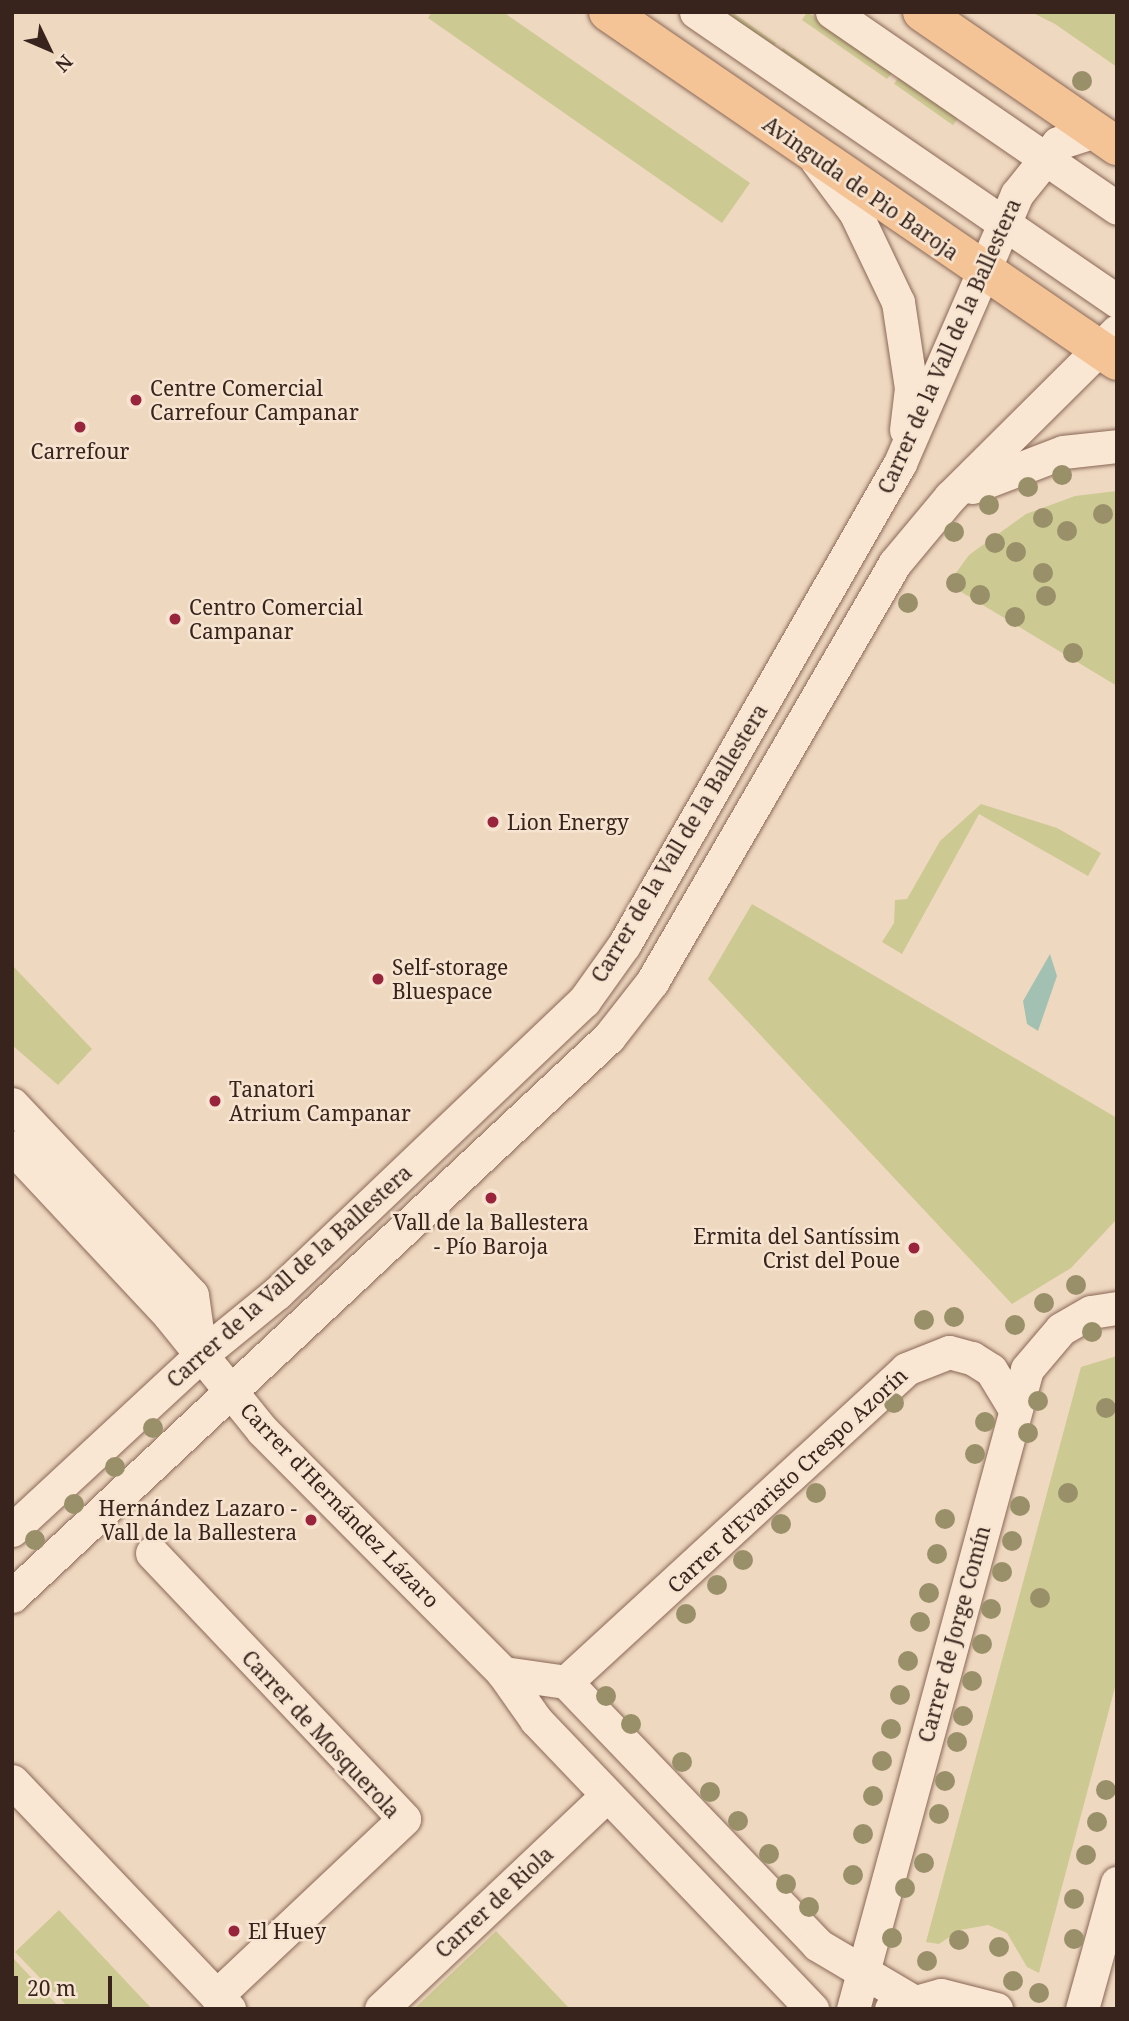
<!DOCTYPE html>
<meta charset="utf-8">
<style>
body{margin:0}
#map{position:relative;width:1129px;height:2021px;overflow:hidden;background:#efd8c0;font-family:"Noto Serif",serif}
div>[style]{position:absolute}
[style*='--x']{left:calc(var(--x)*1px);top:calc(var(--y)*1px);width:calc(var(--w)*1px);rotate:calc(var(--a)*1deg)}
.green>*{inset:0;background:#cdc993;transform-origin:0 0}
.water>*{inset:0;background:#a3c1b2}
.roads{filter:drop-shadow(0 0 2px #896857) drop-shadow(0 0 2px #896857)}
.minor>*{height:33px;margin:-16.5px;padding:0 16.5px;transform-origin:16.5px;border-radius:16.5px;background:#fae7d3}
.major>*{height:38px;margin:-19px;padding:0 19px;transform-origin:19px;border-radius:19px;background:#f4c496}
.trees>*{width:20px;height:20px;margin:-10px;border-radius:50%;background:#999069}
.dots>*{width:19px;height:19px;translate:-50% -50%;box-sizing:border-box;border:4px solid #f6e4d0;border-radius:50%}
span{translate:-50% -50%;white-space:nowrap;text-align:center;line-height:1.15;-webkit-text-stroke:5px #f6e4d0;paint-order:stroke}
.street-label{font-size:21px;color:#38241c}
.poi-label{font-size:21px;color:#38241c}
.left{translate:0 -50%;text-align:left}
.right{translate:-100% -50%;text-align:right}
.frame{position:absolute;inset:0;border:14px solid #38241c;pointer-events:none}
.north{position:absolute;left:14px;top:14px;width:70px;height:70px;-webkit-text-stroke:5px #f6e4d0;paint-order:stroke;rotate:134deg;font-size:19px;font-weight:700;line-height:28px;text-align:center;color:#38241c}
.north::after{content:'';display:block;margin:auto;width:24px;height:32px;background:#38241c;clip-path:polygon(50% 0,100% 100%,50% 72%,0 100%)}
.scale{position:absolute;left:14px;top:1976px;width:98px;height:32px;box-sizing:border-box;border:4px solid #38241c;border-top:0;padding-left:9px;font-size:21px;line-height:24px;white-space:nowrap;color:#38241c;-webkit-text-stroke:5px #f6e4d0;paint-order:stroke}
</style>
<div id="map">
<div class="green">
<div style="clip-path:polygon(432px 12px,503px 12px,750px 183px,722px 223px,428px 18px)"></div>
<div style="clip-path:polygon(711px 12px,732px 12px,776px 43px,770px 53px)"></div>
<div style="clip-path:polygon(807px 12px,895px 70px,887px 79px,802px 20px)"></div>
<div style="clip-path:polygon(1031px 12px,1117px 12px,1117px 67px,1055px 24px)"></div>
<div style="left:783px;top:48px;width:103px;height:11px;rotate:35deg"></div>
<div style="left:901px;top:74px;width:72px;height:12px;rotate:35deg"></div>
<div style="clip-path:polygon(1117px 491px,1117px 686px,948px 584px,969px 555px,1026px 514px,1075px 496px)"></div>
<div style="clip-path:polygon(981px 804px,1057px 828px,1101px 853px,1088px 876px,979px 814px,902px 954px,882px 942px,894px 923px,895px 900px,907px 899px,940px 841px)"></div>
<div style="clip-path:polygon(752px 904px,1117px 1118px,1117px 1219px,1071px 1268px,1012px 1304px,708px 979px)"></div>
<div style="clip-path:polygon(12px 965px,92px 1049px,58px 1085px,12px 1045px)"></div>
<div style="clip-path:polygon(1117px 1356px,1117px 1680px,1039px 1973px,1027px 1967px,1007px 1933px,988px 1925px,960px 1930px,939px 1944px,926px 1942px,1081px 1367px)"></div>
<div style="clip-path:polygon(59px 1910px,152px 2009px,70px 2009px,15px 1952px)"></div>
<div style="clip-path:polygon(496px 1931px,570px 2009px,414px 2009px,493px 1934px)"></div>
<div style="clip-path:polygon(12px 1957px,61px 2009px,12px 2009px)"></div>
</div>
<div class="water">
<div style="clip-path:polygon(1050px 954px,1057px 976px,1038px 1031px,1027px 1024px,1023px 1001px)"></div>
</div>
<div class="roads">
<div class="minor">
<div style="--x:696;--y:12;--w:511;--a:34.47"></div>
<div style="--x:832;--y:12;--w:346;--a:34.5"></div>
<div style="--x:817;--y:161;--w:64;--a:53.3"></div>
<div style="--x:855;--y:212;--w:100;--a:64.5"></div>
<div style="--x:898;--y:302;--w:87;--a:81.4"></div>
<div style="--x:911;--y:388;--w:42;--a:96.8"></div>
<div style="--x:972;--y:487;--w:97;--a:-21"></div>
<div style="--x:1063;--y:452;--w:54;--a:-6.3"></div>
<div style="--x:12;--y:1104;--w:262;--a:46.7"></div>
<div style="--x:192;--y:1295;--w:58;--a:82"></div>
<div style="--x:12;--y:1147;--w:230;--a:46.9"></div>
<div style="--x:169;--y:1315;--w:148;--a:51"></div>
<div style="--x:262;--y:1430;--w:342;--a:45.2"></div>
<div style="--x:503;--y:1673;--w:57;--a:54.9"></div>
<div style="--x:536;--y:1720;--w:400;--a:46.3"></div>
<div style="--x:12;--y:1530;--w:258;--a:-42.8"></div>
<div style="--x:201;--y:1355;--w:98;--a:-39.2"></div>
<div style="--x:277;--y:1293;--w:424;--a:-43.6"></div>
<div style="--x:584;--y:1001;--w:69;--a:-54.5"></div>
<div style="--x:624;--y:945;--w:555;--a:-60.2"></div>
<div style="--x:900;--y:463;--w:293;--a:-66.5"></div>
<div style="--x:1017;--y:194;--w:65;--a:-51.2"></div>
<div style="--x:1058;--y:143;--w:39;--a:-18"></div>
<div style="--x:152;--y:1553;--w:366;--a:46.5"></div>
<div style="--x:404;--y:1819;--w:258;--a:136.7"></div>
<div style="--x:12;--y:1596;--w:818;--a:-43.12"></div>
<div style="--x:609;--y:1037;--w:70;--a:-52"></div>
<div style="--x:652;--y:982;--w:484;--a:-59.9"></div>
<div style="--x:895;--y:563;--w:86;--a:-50.2"></div>
<div style="--x:950;--y:497;--w:235;--a:-44.8"></div>
<div style="--x:503;--y:1673;--w:64;--a:8.1"></div>
<div style="--x:566;--y:1682;--w:364;--a:46.2"></div>
<div style="--x:818;--y:1945;--w:108;--a:30.6"></div>
<div style="--x:566;--y:1682;--w:462;--a:-42.6"></div>
<div style="--x:906;--y:1369;--w:46;--a:-21.6"></div>
<div style="--x:949;--y:1352;--w:24;--a:15"></div>
<div style="--x:972;--y:1358;--w:22;--a:32"></div>
<div style="--x:991;--y:1370;--w:42;--a:58.6"></div>
<div style="--x:12;--y:1781;--w:315;--a:46.4"></div>
<div style="--x:381;--y:2009;--w:311;--a:-43.4"></div>
<div style="--x:853;--y:2009;--w:663;--a:-74.79"></div>
<div style="--x:1027;--y:1369;--w:52;--a:-49.6"></div>
<div style="--x:1061;--y:1329;--w:34;--a:-30"></div>
<div style="--x:1091;--y:1312;--w:26;--a:-9"></div>
<div style="--x:891;--y:2009;--w:52;--a:-15.6"></div>
<div style="--x:941;--y:1995;--w:57;--a:14.3"></div>
<div style="--x:1082;--y:2009;--w:131;--a:-74.5"></div>
</div>
<div class="major">
<div style="--x:608;--y:12;--w:617;--a:34.44"></div>
<div style="--x:922;--y:12;--w:237;--a:34.5"></div>
</div>
</div>
<div class="trees">
<div style="left:1082px;top:81px"></div>
<div style="left:1062px;top:475px"></div>
<div style="left:1028px;top:487px"></div>
<div style="left:989px;top:505px"></div>
<div style="left:1103px;top:514px"></div>
<div style="left:1043px;top:518px"></div>
<div style="left:1067px;top:531px"></div>
<div style="left:954px;top:532px"></div>
<div style="left:995px;top:543px"></div>
<div style="left:1016px;top:552px"></div>
<div style="left:1043px;top:573px"></div>
<div style="left:956px;top:583px"></div>
<div style="left:980px;top:595px"></div>
<div style="left:1046px;top:596px"></div>
<div style="left:908px;top:603px"></div>
<div style="left:1015px;top:617px"></div>
<div style="left:1073px;top:653px"></div>
<div style="left:1076px;top:1285px"></div>
<div style="left:1044px;top:1303px"></div>
<div style="left:954px;top:1317px"></div>
<div style="left:924px;top:1320px"></div>
<div style="left:1015px;top:1325px"></div>
<div style="left:1092px;top:1332px"></div>
<div style="left:1038px;top:1401px"></div>
<div style="left:894px;top:1403px"></div>
<div style="left:1106px;top:1408px"></div>
<div style="left:985px;top:1422px"></div>
<div style="left:153px;top:1428px"></div>
<div style="left:1028px;top:1433px"></div>
<div style="left:975px;top:1454px"></div>
<div style="left:115px;top:1467px"></div>
<div style="left:816px;top:1493px"></div>
<div style="left:1068px;top:1493px"></div>
<div style="left:74px;top:1504px"></div>
<div style="left:1020px;top:1506px"></div>
<div style="left:945px;top:1519px"></div>
<div style="left:781px;top:1524px"></div>
<div style="left:35px;top:1540px"></div>
<div style="left:1012px;top:1541px"></div>
<div style="left:937px;top:1554px"></div>
<div style="left:743px;top:1560px"></div>
<div style="left:1002px;top:1572px"></div>
<div style="left:717px;top:1585px"></div>
<div style="left:929px;top:1593px"></div>
<div style="left:1040px;top:1598px"></div>
<div style="left:991px;top:1609px"></div>
<div style="left:686px;top:1614px"></div>
<div style="left:920px;top:1622px"></div>
<div style="left:982px;top:1644px"></div>
<div style="left:908px;top:1661px"></div>
<div style="left:972px;top:1681px"></div>
<div style="left:900px;top:1695px"></div>
<div style="left:606px;top:1696px"></div>
<div style="left:963px;top:1716px"></div>
<div style="left:631px;top:1724px"></div>
<div style="left:891px;top:1729px"></div>
<div style="left:957px;top:1742px"></div>
<div style="left:882px;top:1761px"></div>
<div style="left:682px;top:1762px"></div>
<div style="left:945px;top:1781px"></div>
<div style="left:1106px;top:1790px"></div>
<div style="left:710px;top:1792px"></div>
<div style="left:873px;top:1796px"></div>
<div style="left:939px;top:1814px"></div>
<div style="left:738px;top:1821px"></div>
<div style="left:1097px;top:1822px"></div>
<div style="left:863px;top:1834px"></div>
<div style="left:769px;top:1854px"></div>
<div style="left:1086px;top:1855px"></div>
<div style="left:924px;top:1863px"></div>
<div style="left:853px;top:1875px"></div>
<div style="left:786px;top:1884px"></div>
<div style="left:905px;top:1888px"></div>
<div style="left:1074px;top:1899px"></div>
<div style="left:809px;top:1907px"></div>
<div style="left:892px;top:1938px"></div>
<div style="left:1074px;top:1939px"></div>
<div style="left:959px;top:1940px"></div>
<div style="left:999px;top:1947px"></div>
<div style="left:927px;top:1961px"></div>
<div style="left:1013px;top:1981px"></div>
<div style="left:1039px;top:1993px"></div>
</div>
<div class="dots">
<div style="left:136px;top:400px;background:#99253d"></div>
<div style="left:80px;top:427px;background:#99253d"></div>
<div style="left:175px;top:619px;background:#99253d"></div>
<div style="left:493px;top:822px;background:#99253d"></div>
<div style="left:378px;top:979px;background:#99253d"></div>
<div style="left:215px;top:1101px;background:#99253d"></div>
<div style="left:491px;top:1198px;background:#99253d"></div>
<div style="left:914px;top:1248px;background:#99253d"></div>
<div style="left:311px;top:1520px;background:#99253d"></div>
<div style="left:234px;top:1931px;background:#99253d"></div>
</div>
<div class="street-label">
<span style="left:861px;top:188px;rotate:35deg">Avinguda de Pio Baroja</span>
<span style="left:949px;top:346px;rotate:-66deg">Carrer de la Vall de la Ballestera</span>
<span style="left:679px;top:843px;rotate:-59deg">Carrer de la Vall de la Ballestera</span>
<span style="left:289px;top:1276px;rotate:-42deg">Carrer de la Vall de la Ballestera</span>
<span style="left:787px;top:1480px;rotate:-43deg">Carrer d'Evaristo Crespo Azorín</span>
<span style="left:340px;top:1505px;rotate:46deg">Carrer d'Hernández Lázaro</span>
<span style="left:954px;top:1634px;rotate:-75deg">Carrer de Jorge Comín</span>
<span style="left:321px;top:1734px;rotate:47deg">Carrer de Mosquerola</span>
<span style="left:494px;top:1902px;rotate:-43deg">Carrer de Riola</span>
</div>
<div class="poi-label">
<span class="left" style="left:150px;top:400px">Centre Comercial<br>Carrefour Campanar</span>
<span style="left:80px;top:451px">Carrefour</span>
<span class="left" style="left:189px;top:619px">Centro Comercial<br>Campanar</span>
<span class="left" style="left:507px;top:822px">Lion Energy</span>
<span class="left" style="left:392px;top:979px">Self-storage<br>Bluespace</span>
<span class="left" style="left:229px;top:1101px">Tanatori<br>Atrium Campanar</span>
<span style="left:491px;top:1234px">Vall de la Ballestera<br>- Pío Baroja</span>
<span class="right" style="left:900px;top:1248px">Ermita del Santíssim<br>Crist del Poue</span>
<span class="right" style="left:297px;top:1520px">Hernández Lazaro -<br>Vall de la Ballestera</span>
<span class="left" style="left:248px;top:1931px">El Huey</span>
</div>
<div class="frame"></div>
<div class="north">N</div>
<div class="scale">20 m</div>
</div>
